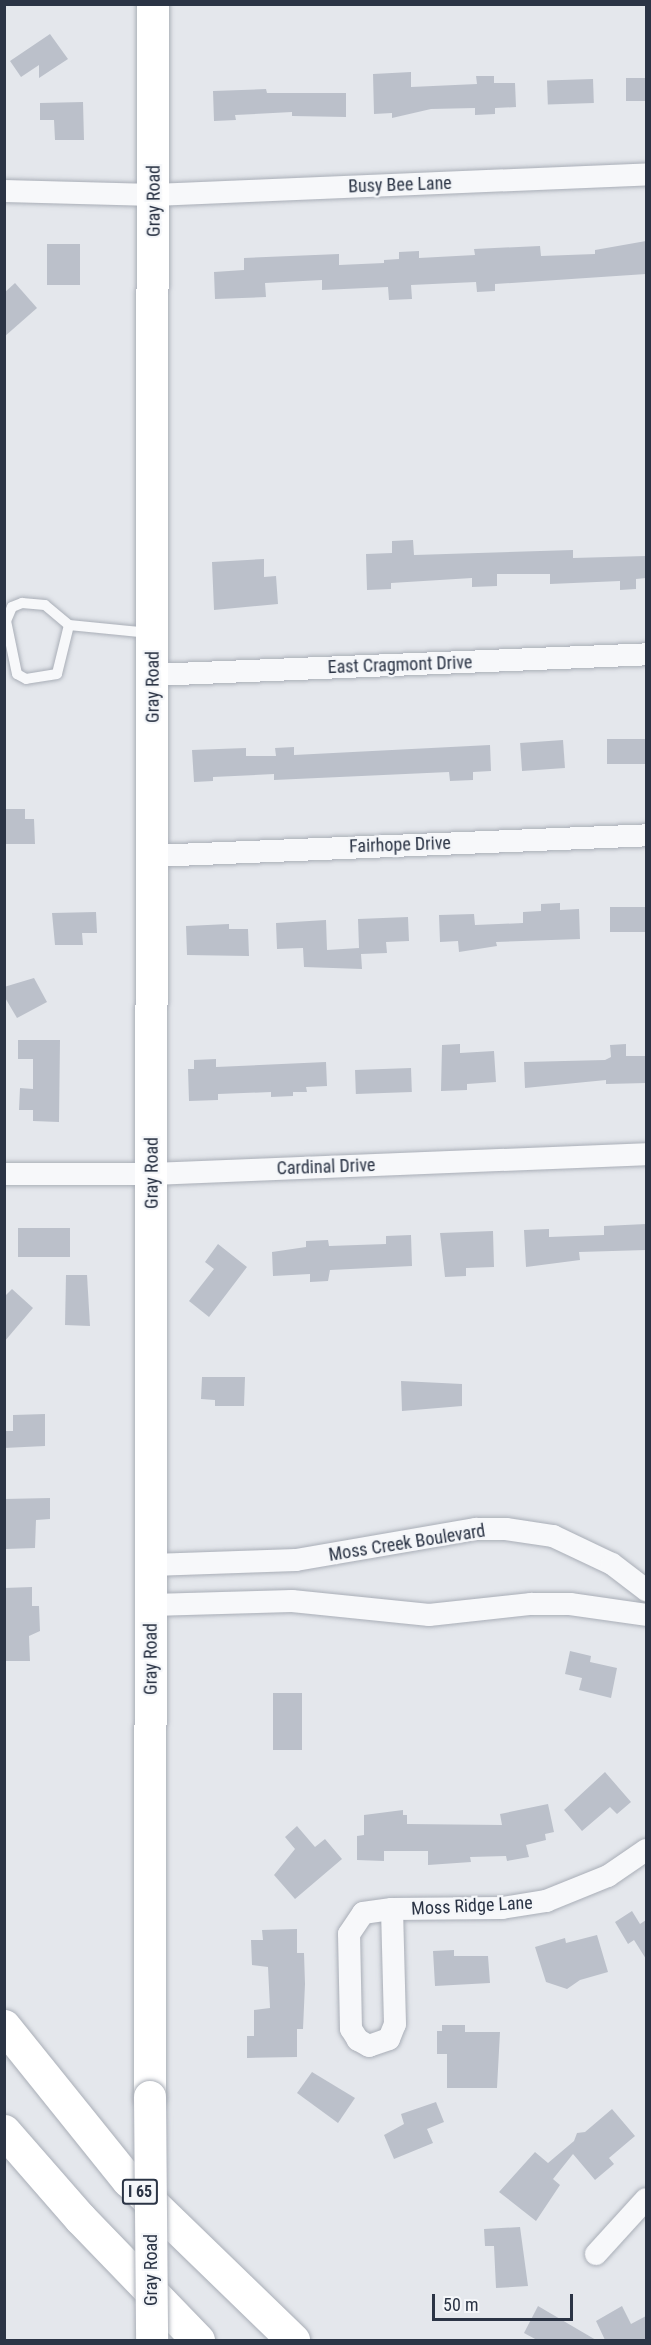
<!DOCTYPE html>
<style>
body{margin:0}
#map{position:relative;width:651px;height:2345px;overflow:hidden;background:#e4e7ec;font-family:"Roboto Condensed",sans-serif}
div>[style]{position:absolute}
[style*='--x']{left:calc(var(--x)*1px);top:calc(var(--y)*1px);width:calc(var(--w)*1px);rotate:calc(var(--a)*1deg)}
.building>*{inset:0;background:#bbc0ca;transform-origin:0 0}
.roads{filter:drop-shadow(0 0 2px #a9aeb7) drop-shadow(0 0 2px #a9aeb7)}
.lane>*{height:10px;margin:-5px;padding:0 5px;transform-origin:5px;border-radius:5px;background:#f7f8fa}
.street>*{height:22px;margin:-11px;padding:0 11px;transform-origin:11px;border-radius:11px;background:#f7f8fa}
.secondary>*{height:32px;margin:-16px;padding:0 16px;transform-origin:16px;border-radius:16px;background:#fff}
.highway>*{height:33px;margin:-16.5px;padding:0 16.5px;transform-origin:16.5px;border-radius:16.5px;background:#fff}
.bridges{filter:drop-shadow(0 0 2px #a9aeb7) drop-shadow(0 0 2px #a9aeb7)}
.secondary-bridge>*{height:32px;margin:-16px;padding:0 16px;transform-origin:16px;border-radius:16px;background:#fff}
span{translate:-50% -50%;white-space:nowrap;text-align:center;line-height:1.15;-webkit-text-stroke:4.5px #f4f6f9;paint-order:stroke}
.shield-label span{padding:2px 4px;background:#f4f6f9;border:2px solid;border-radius:4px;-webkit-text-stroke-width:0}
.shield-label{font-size:16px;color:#2b3445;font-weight:700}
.street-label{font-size:18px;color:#2b3445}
.frame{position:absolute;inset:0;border:6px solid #2b3445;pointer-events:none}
.scale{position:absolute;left:432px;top:2294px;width:141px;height:27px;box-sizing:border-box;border:3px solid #2b3445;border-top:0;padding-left:8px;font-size:18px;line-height:21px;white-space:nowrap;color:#2b3445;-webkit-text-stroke:4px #f4f6f9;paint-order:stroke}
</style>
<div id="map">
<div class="building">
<div style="clip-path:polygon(50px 34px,68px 59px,39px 78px,39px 65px,21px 77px,10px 61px)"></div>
<div style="clip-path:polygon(411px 72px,411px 87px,477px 84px,476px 76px,494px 76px,494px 83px,515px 83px,516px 107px,495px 108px,495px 114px,475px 115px,475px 108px,431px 109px,392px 118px,392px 113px,374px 114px,373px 74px)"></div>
<div style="left:626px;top:78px;width:20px;height:23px"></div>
<div style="left:593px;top:79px;width:24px;height:46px;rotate:88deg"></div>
<div style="clip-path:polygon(266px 89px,267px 93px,346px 93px,346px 117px,292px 116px,292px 112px,235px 115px,236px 120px,214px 121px,213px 91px)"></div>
<div style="clip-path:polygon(83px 102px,84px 140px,55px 140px,54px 120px,40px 120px,40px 103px)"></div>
<div style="clip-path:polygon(646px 241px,646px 274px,495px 284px,495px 291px,477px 292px,476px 282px,411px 285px,412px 299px,389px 300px,388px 287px,322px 290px,322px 280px,265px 283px,266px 297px,215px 299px,214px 272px,244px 270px,244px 258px,339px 254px,339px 265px,384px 263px,384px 260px,399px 259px,399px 252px,419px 251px,419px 258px,475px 255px,474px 249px,540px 246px,541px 256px,595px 254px,595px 250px)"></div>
<div style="left:80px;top:244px;width:41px;height:33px;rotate:90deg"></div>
<div style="clip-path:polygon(15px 283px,37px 308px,4px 337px,4px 293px)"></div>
<div style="clip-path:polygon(413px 540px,414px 555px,573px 550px,573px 558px,646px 556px,646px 578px,636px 579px,636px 589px,620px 590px,620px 581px,550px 584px,550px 574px,497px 574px,497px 586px,472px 587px,472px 578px,391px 583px,391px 589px,367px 590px,366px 554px,392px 553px,392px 541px)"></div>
<div style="clip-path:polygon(264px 559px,264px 577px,276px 576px,278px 604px,214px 610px,212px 562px)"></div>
<div style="left:646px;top:739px;width:25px;height:39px;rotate:90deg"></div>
<div style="left:563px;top:740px;width:28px;height:43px;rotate:86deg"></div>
<div style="clip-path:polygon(490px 745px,491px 771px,473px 772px,473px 780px,450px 781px,449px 772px,274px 780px,274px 774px,213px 777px,213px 781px,194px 782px,192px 750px,246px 748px,246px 756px,276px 756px,275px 748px,294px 747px,294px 755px)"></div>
<div style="clip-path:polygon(4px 809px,25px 809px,25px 819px,34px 819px,35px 844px,4px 844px)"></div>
<div style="clip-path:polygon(560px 903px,560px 910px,579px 909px,580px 939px,496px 942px,497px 946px,459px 952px,458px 941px,440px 942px,439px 915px,474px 914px,475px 925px,523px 923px,523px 912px,541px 911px,541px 904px)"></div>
<div style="left:646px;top:907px;width:25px;height:36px;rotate:90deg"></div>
<div style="clip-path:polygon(96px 912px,97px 933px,82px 933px,83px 945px,55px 945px,52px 913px)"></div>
<div style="clip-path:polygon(408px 917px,409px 941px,386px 942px,387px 953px,361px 954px,362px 969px,304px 967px,303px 948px,277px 949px,276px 923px,326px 920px,327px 950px,359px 948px,358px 919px)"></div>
<div style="clip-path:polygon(229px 924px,229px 929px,248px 929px,249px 956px,187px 955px,186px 926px)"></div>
<div style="clip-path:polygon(34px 978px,47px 1002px,17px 1018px,4px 996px,4px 987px)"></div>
<div style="clip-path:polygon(18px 1040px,60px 1040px,59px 1122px,33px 1121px,33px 1110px,19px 1110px,20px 1088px,33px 1089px,33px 1059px,18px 1059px)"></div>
<div style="clip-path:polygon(460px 1044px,460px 1053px,494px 1051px,496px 1082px,467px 1084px,467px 1090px,441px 1091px,442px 1045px)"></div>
<div style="clip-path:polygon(626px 1044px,626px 1056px,646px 1056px,646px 1083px,606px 1084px,606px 1080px,525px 1088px,524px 1062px,605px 1060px,611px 1057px,610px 1045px)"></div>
<div style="clip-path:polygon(216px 1059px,216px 1067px,326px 1062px,327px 1086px,306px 1087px,307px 1092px,293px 1092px,293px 1096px,271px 1097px,271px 1092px,218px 1094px,218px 1100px,189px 1101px,188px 1069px,194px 1069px,194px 1060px)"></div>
<div style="left:411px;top:1068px;width:24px;height:56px;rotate:88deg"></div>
<div style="clip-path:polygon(646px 1224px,646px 1250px,579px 1252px,580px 1260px,526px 1267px,524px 1230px,549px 1229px,549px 1237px,604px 1235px,604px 1226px)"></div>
<div style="left:18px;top:1228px;width:52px;height:29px"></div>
<div style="clip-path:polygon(493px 1231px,494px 1267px,466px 1268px,466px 1276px,445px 1277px,440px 1233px)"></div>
<div style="clip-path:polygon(411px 1235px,412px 1266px,330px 1270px,328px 1281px,310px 1282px,310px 1274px,273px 1276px,272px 1252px,306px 1247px,306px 1241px,328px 1240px,329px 1246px,386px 1244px,386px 1236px)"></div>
<div style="clip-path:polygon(218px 1244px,247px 1267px,209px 1317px,189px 1301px,214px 1269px,205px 1262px)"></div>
<div style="clip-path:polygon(66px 1275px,87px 1275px,90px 1326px,65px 1325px)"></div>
<div style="clip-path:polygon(12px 1289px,33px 1308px,4px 1342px,4px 1297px)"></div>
<div style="clip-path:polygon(202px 1377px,245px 1377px,244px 1406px,215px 1406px,215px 1400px,201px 1399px)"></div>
<div style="clip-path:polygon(401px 1381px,462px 1384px,462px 1406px,402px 1411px)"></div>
<div style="clip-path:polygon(45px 1414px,45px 1446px,4px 1448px,4px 1431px,13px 1431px,13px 1415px)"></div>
<div style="clip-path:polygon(50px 1498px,50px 1519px,36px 1520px,35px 1548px,6px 1549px,4px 1499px)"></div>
<div style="clip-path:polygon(32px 1587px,32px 1606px,39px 1606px,40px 1631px,29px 1636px,30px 1661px,4px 1661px,4px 1588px)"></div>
<div style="clip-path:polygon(570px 1651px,591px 1656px,590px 1662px,617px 1668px,611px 1698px,579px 1690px,582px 1678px,565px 1674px)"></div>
<div style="left:273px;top:1693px;width:29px;height:57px"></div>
<div style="clip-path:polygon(605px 1772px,631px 1802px,617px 1814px,610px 1807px,582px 1831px,564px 1810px)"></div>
<div style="clip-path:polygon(548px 1804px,554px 1832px,545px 1834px,546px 1840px,526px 1845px,529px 1857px,507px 1861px,506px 1856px,470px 1857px,471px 1862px,428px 1865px,428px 1851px,384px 1851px,384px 1861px,357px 1860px,357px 1836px,364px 1835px,364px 1815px,403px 1810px,403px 1815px,407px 1815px,407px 1824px,502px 1825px,500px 1814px)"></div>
<div style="clip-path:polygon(297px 1826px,315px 1847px,325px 1839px,342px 1859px,295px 1899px,274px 1875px,295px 1849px,285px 1837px)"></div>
<div style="clip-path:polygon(632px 1911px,640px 1924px,646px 1920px,646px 1959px,634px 1940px,628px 1944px,615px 1922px)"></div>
<div style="clip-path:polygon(297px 1929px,297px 1953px,304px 1953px,305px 1984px,303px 2029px,297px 2029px,297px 2057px,247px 2058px,247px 2036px,254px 2036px,254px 2010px,270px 2008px,268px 1967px,252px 1965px,251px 1940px,263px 1940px,262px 1930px)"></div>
<div style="clip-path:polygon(597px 1935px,608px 1972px,580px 1980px,567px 1989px,546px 1982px,535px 1947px,565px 1938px,566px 1943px)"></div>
<div style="clip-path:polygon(454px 1950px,454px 1956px,488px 1956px,490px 1983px,435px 1986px,433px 1951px)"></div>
<div style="clip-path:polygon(442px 2025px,465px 2025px,465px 2032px,500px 2032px,497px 2088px,447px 2088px,447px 2054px,437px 2054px,437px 2031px,442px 2031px)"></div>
<div style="clip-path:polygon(312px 2072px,355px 2098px,338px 2123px,297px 2093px)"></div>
<div style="clip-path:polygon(436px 2102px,444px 2122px,427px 2129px,433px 2143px,394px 2159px,384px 2135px,404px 2124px,401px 2114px)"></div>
<div style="clip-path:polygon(612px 2109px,635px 2136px,609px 2158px,614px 2164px,595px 2180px,573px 2154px,553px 2179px,560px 2185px,536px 2221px,499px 2192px,535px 2152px,548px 2163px,574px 2141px,577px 2133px,585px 2132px)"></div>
<div style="clip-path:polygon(520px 2227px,528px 2286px,496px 2288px,494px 2246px,485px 2246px,484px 2229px)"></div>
<div style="clip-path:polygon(538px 2306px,596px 2340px,537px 2340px,524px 2333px)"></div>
<div style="clip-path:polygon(622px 2306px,631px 2324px,646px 2316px,646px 2340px,605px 2340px,596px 2321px)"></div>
</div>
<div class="roads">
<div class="lane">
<div style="--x:69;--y:625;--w:50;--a:103.8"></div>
<div style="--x:57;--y:674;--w:31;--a:171"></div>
<div style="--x:26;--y:679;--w:10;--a:-151"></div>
<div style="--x:17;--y:674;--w:54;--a:-101.7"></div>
<div style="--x:6;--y:621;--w:15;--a:-67"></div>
<div style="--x:12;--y:607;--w:11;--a:-22"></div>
<div style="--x:22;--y:603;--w:23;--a:5"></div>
<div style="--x:45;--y:605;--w:31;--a:40"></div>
<div style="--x:69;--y:625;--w:81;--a:5.6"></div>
</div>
<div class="street">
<div style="--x:4;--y:191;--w:150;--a:1.5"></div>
<div style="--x:154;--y:195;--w:492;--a:-2.4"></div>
<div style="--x:153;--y:675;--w:493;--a:-2.4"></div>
<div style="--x:153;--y:856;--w:493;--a:-2.4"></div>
<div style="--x:4;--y:1174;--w:148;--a:0"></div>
<div style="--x:152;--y:1174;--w:494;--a:-2.3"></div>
<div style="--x:152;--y:1565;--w:144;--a:-2"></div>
<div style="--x:296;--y:1560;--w:183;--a:-9.8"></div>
<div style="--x:476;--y:1529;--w:30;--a:0"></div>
<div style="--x:506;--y:1529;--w:48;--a:8.5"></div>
<div style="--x:553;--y:1536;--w:65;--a:25.4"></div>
<div style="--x:612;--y:1564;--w:43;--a:37.4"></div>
<div style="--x:152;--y:1605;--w:140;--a:-1.6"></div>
<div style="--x:292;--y:1601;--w:138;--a:5.8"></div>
<div style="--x:429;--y:1615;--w:103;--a:-6.2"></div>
<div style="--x:531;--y:1604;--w:39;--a:0"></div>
<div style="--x:570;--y:1604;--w:77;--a:8.2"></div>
<div style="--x:392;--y:1909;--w:115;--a:88.5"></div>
<div style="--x:395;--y:2024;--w:16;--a:112"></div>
<div style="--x:389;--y:2039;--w:21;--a:161"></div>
<div style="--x:369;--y:2046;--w:13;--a:-151"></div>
<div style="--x:358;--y:2040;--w:13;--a:-122"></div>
<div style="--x:351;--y:2029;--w:95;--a:-91.2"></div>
<div style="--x:349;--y:1934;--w:25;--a:-56"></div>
<div style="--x:363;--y:1913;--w:29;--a:-8"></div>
<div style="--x:392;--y:1909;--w:110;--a:-0.5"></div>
<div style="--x:502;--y:1908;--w:45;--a:-9"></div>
<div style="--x:546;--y:1901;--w:67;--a:-22"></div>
<div style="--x:608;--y:1876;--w:46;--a:-34.4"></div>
<div style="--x:596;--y:2254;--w:74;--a:-47.7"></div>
</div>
<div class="secondary">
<div style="--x:150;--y:2097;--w:2093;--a:-89.92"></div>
</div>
<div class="highway">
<div style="--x:4;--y:2026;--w:198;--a:51.2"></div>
<div style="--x:128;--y:2180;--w:230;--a:44.1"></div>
<div style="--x:4;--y:2131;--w:116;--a:48.9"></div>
<div style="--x:80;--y:2218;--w:170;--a:46"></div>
</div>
</div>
<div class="bridges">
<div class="secondary-bridge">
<div style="--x:150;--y:2097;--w:243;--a:89.5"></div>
</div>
</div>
<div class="shield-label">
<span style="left:140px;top:2192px">I 65</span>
</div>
<div class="street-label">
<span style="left:400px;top:185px;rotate:-2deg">Busy Bee Lane</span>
<span style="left:154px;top:201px;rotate:-90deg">Gray Road</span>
<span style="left:400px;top:665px;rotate:-2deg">East Cragmont Drive</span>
<span style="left:153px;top:687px;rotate:-90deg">Gray Road</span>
<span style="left:400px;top:845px;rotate:-2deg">Fairhope Drive</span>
<span style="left:326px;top:1167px;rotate:-2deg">Cardinal Drive</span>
<span style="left:152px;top:1173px;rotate:-90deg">Gray Road</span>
<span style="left:407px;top:1543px;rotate:-9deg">Moss Creek Boulevard</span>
<span style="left:151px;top:1659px;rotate:-90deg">Gray Road</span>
<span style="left:472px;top:1906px;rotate:-3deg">Moss Ridge Lane</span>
<span style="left:151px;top:2270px;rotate:-90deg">Gray Road</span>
</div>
<div class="frame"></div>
<div class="scale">50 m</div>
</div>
